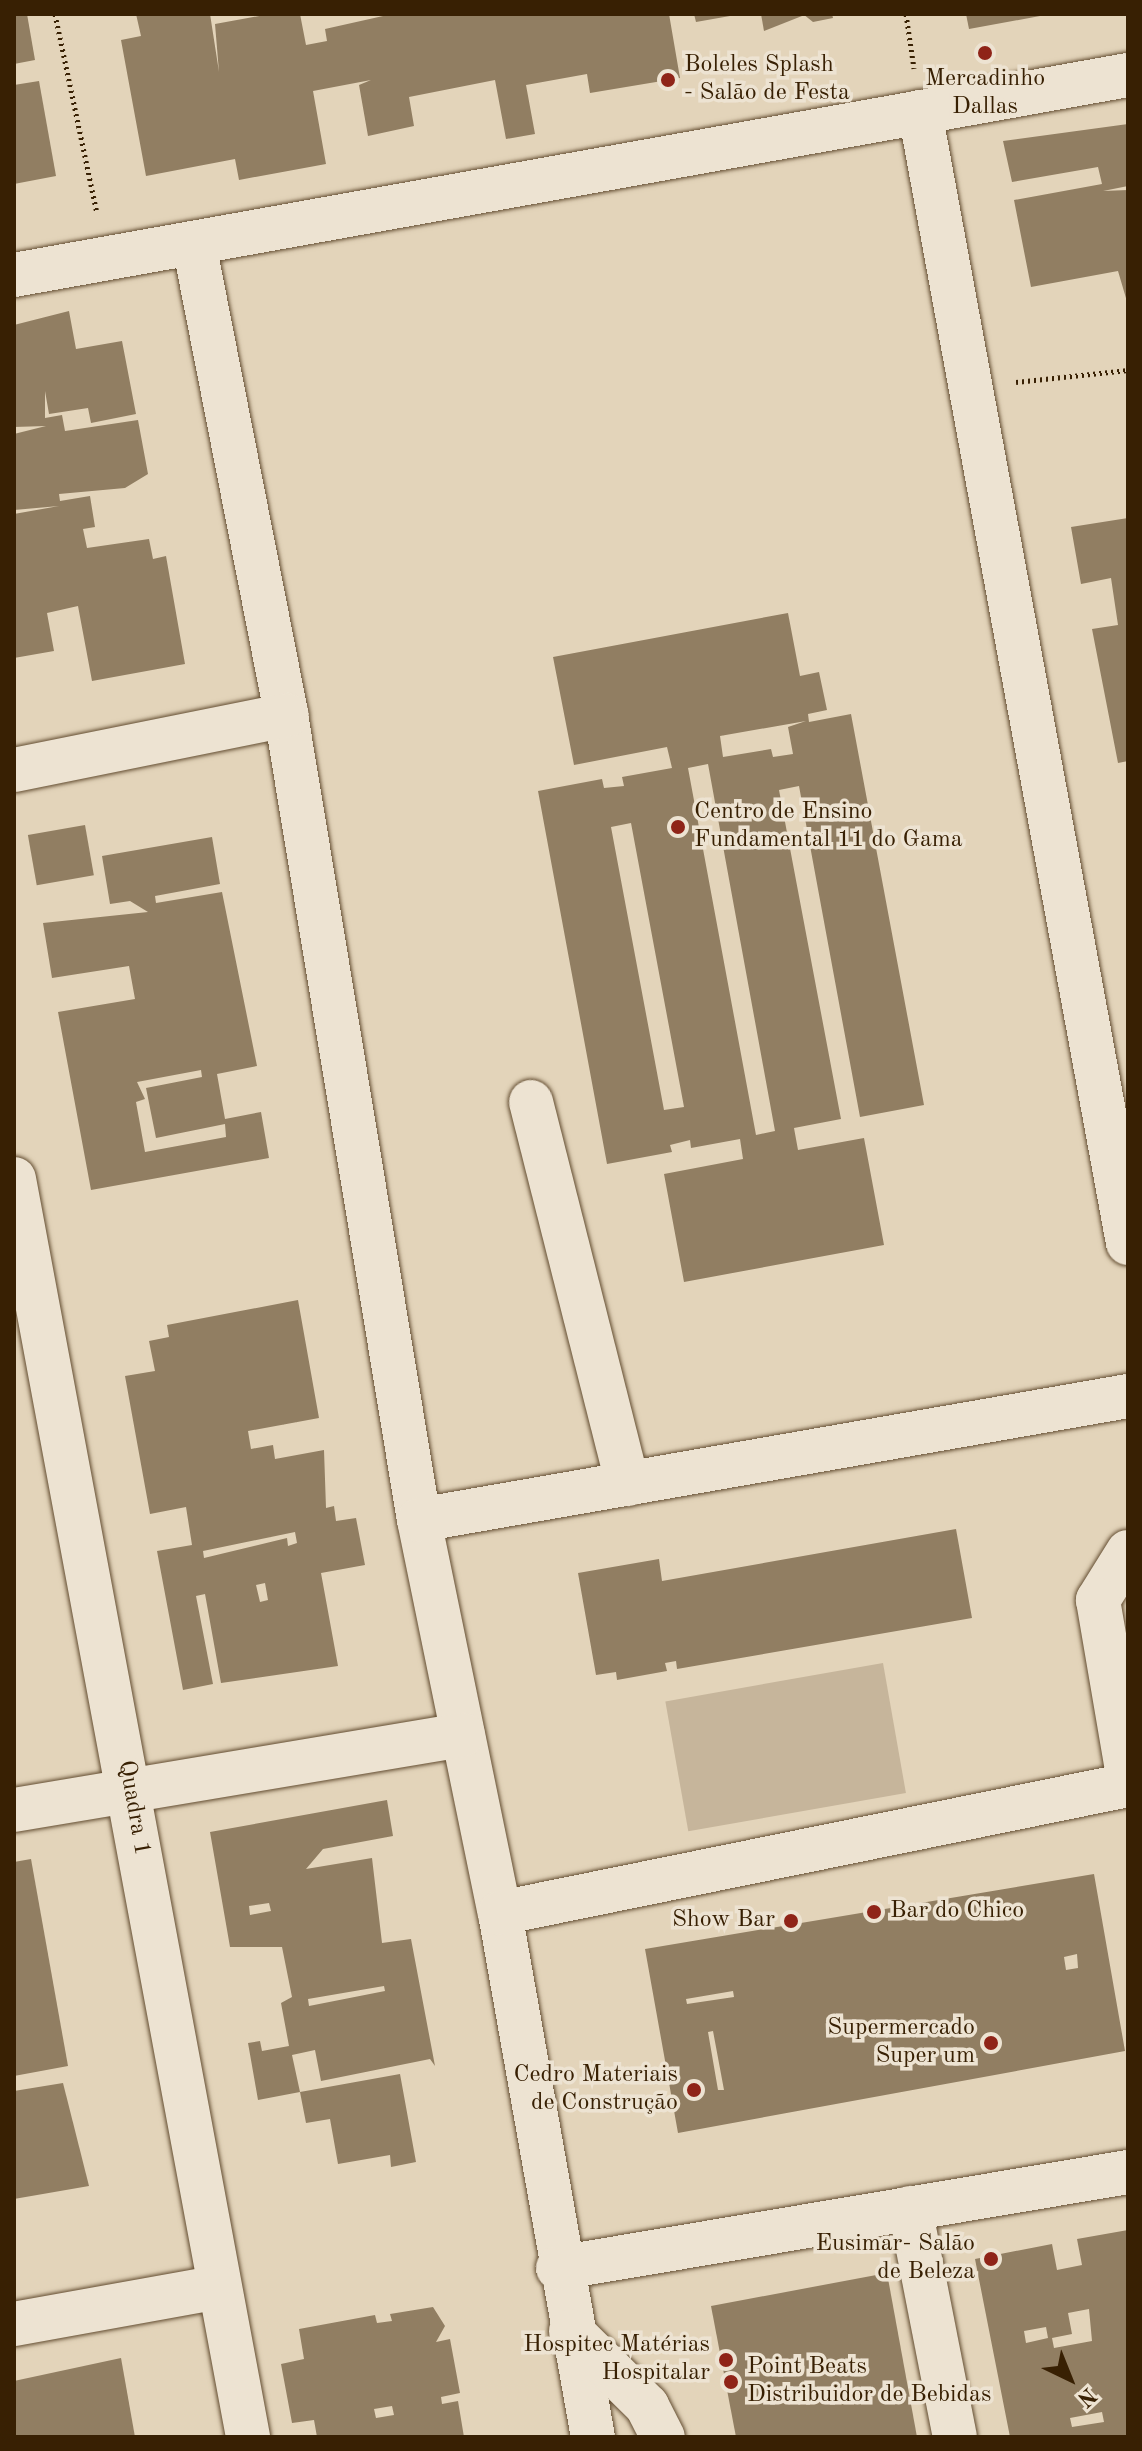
<!DOCTYPE html>
<meta charset="utf-8">
<style>
body{margin:0}
#map{position:relative;width:1142px;height:2451px;overflow:hidden;background:#e3d4ba;font-family:"Old Standard TT",serif}
div>[style]{position:absolute}
[style*='--x']{left:calc(var(--x)*1px);top:calc(var(--y)*1px);width:calc(var(--w)*1px);rotate:calc(var(--a)*1deg)}
.green>*{inset:0;background:#c6b59b;transform-origin:0 0}
.building>*{inset:0;background:#917e62;transform-origin:0 0}
.path>*{height:5px;margin-top:-2.5px;transform-origin:0;background:repeating-linear-gradient(90deg,#382003 0 2px,transparent 0 6px)}
.roads{filter:drop-shadow(0 0 2px #634d31) drop-shadow(0 0 2px #634d31)}
.minor>*{height:44px;margin:-22px;padding:0 22px;transform-origin:22px;border-radius:22px;background:#ede3d2}
.dots>*{width:22px;height:22px;translate:-50% -50%;box-sizing:border-box;border:4px solid #ede3d2;border-radius:50%}
span{translate:-50% -50%;white-space:nowrap;text-align:center;line-height:1.15;-webkit-text-stroke:7px #ede3d2;paint-order:stroke}
.poi-label{font-size:24px;color:#382003}
.left{translate:0 -50%;text-align:left}
.right{translate:-100% -50%;text-align:right}
.street-label{font-size:24px;color:#382003}
.frame{position:absolute;inset:0;border:16px solid #382003;pointer-events:none}
.north{position:absolute;left:1030px;top:2339px;width:80px;height:80px;-webkit-text-stroke:6px #ede3d2;paint-order:stroke;rotate:137deg;font-size:22px;font-weight:700;line-height:32px;text-align:center;color:#382003}
.north::after{content:'';display:block;margin:auto;width:28px;height:36px;background:#382003;clip-path:polygon(50% 0,100% 100%,50% 72%,0 100%)}
</style>
<div id="map">
<div class="green">
<div style="left:883px;top:1663px;width:132px;height:221px;rotate:80deg"></div>
</div>
<div class="building">
<div style="clip-path:polygon(14px 14px,27px 14px,35px 60px,14px 64px)"></div>
<div style="clip-path:polygon(136px 14px,210px 14px,219px 72px,215px 24px,270px 14px,300px 14px,306px 45px,327px 41px,325px 29px,392px 14px,669px 14px,680px 78px,590px 93px,587px 74px,526px 85px,535px 134px,506px 139px,495px 80px,409px 97px,414px 126px,368px 136px,359px 85px,371px 80px,313px 91px,326px 164px,239px 180px,235px 159px,146px 176px,121px 40px,141px 36px)"></div>
<div style="clip-path:polygon(694px 14px,730px 14px,730px 16px,696px 22px)"></div>
<div style="clip-path:polygon(761px 14px,802px 14px,802px 16px,764px 31px)"></div>
<div style="clip-path:polygon(803px 14px,832px 14px,833px 18px,813px 22px)"></div>
<div style="clip-path:polygon(966px 14px,1040px 14px,1040px 16px,969px 29px)"></div>
<div style="clip-path:polygon(39px 81px,56px 176px,14px 184px,14px 85px)"></div>
<div style="clip-path:polygon(1128px 124px,1128px 186px,1103px 191px,1128px 190px,1128px 305px,1118px 271px,1031px 287px,1014px 200px,1102px 184px,1098px 167px,1012px 182px,1003px 141px)"></div>
<div style="clip-path:polygon(69px 311px,76px 349px,122px 341px,136px 414px,91px 423px,88px 408px,49px 414px,45px 391px,45px 418px,62px 415px,65px 431px,138px 420px,148px 474px,125px 488px,59px 494px,60px 501px,90px 496px,95px 527px,83px 529px,87px 548px,149px 539px,153px 559px,166px 556px,185px 664px,92px 681px,78px 606px,47px 613px,54px 651px,14px 658px,14px 514px,59px 506px,14px 510px,14px 434px,46px 426px,14px 427px,14px 325px)"></div>
<div style="clip-path:polygon(1128px 518px,1128px 761px,1118px 763px,1092px 629px,1118px 625px,1111px 578px,1081px 584px,1071px 527px)"></div>
<div style="clip-path:polygon(evenodd,788px 613px,800px 676px,819px 672px,827px 710px,808px 714px,809px 722px,851px 714px,924px 1105px,860px 1117px,799px 786px,779px 790px,841px 1119px,794px 1128px,798px 1150px,864px 1138px,884px 1245px,684px 1282px,664px 1174px,743px 1159px,740px 1139px,691px 1148px,690px 1140px,670px 1145px,672px 1152px,607px 1164px,538px 791px,602px 779px,604px 788px,624px 786px,622px 777px,672px 768px,667px 747px,574px 765px,553px 657px,788px 613px,806px 721px,788px 727px,793px 754px,773px 757px,771px 749px,723px 757px,720px 736px,806px 721px,788px 613px,708px 764px,775px 1131px,756px 1135px,688px 768px,708px 764px,788px 613px,631px 823px,684px 1107px,664px 1110px,611px 827px,631px 823px)"></div>
<div style="left:85px;top:825px;width:51px;height:58px;rotate:80deg"></div>
<div style="clip-path:polygon(evenodd,212px 837px,220px 884px,155px 896px,156px 903px,222px 892px,257px 1066px,217px 1074px,225px 1119px,261px 1112px,269px 1158px,91px 1190px,58px 1012px,135px 999px,129px 966px,52px 978px,43px 923px,148px 912px,130px 901px,110px 904px,102px 856px,212px 837px,201px 1070px,202px 1077px,146px 1088px,156px 1138px,225px 1124px,226px 1137px,145px 1152px,136px 1102px,145px 1099px,137px 1082px,201px 1070px)"></div>
<div style="clip-path:polygon(evenodd,298px 1300px,319px 1418px,248px 1431px,251px 1449px,273px 1445px,275px 1459px,324px 1450px,326px 1508px,334px 1506px,336px 1521px,356px 1518px,365px 1565px,321px 1573px,338px 1666px,221px 1683px,205px 1594px,196px 1596px,213px 1684px,183px 1690px,157px 1551px,192px 1545px,186px 1507px,150px 1514px,125px 1376px,155px 1371px,149px 1341px,169px 1337px,167px 1325px,298px 1300px,295px 1532px,297px 1543px,288px 1546px,287px 1538px,204px 1558px,203px 1551px,295px 1532px,298px 1300px,265px 1583px,268px 1600px,260px 1602px,256px 1585px,265px 1583px)"></div>
<div style="clip-path:polygon(956px 1529px,972px 1618px,677px 1669px,676px 1661px,665px 1663px,667px 1671px,617px 1680px,616px 1672px,596px 1675px,578px 1573px,659px 1559px,662px 1581px)"></div>
<div style="clip-path:polygon(evenodd,387px 1800px,393px 1836px,323px 1849px,306px 1869px,372px 1858px,382px 1943px,411px 1939px,435px 2066px,430px 2059px,321px 2081px,315px 2050px,292px 2055px,300px 2092px,258px 2100px,248px 2043px,260px 2041px,262px 2051px,289px 2046px,281px 2003px,292px 1997px,282px 1947px,230px 1947px,210px 1832px,387px 1800px,269px 1903px,271px 1911px,250px 1915px,249px 1906px,269px 1903px,387px 1800px,384px 1986px,385px 1991px,309px 2006px,308px 1999px,384px 1986px)"></div>
<div style="clip-path:polygon(31px 1859px,68px 2066px,14px 2076px,14px 1862px)"></div>
<div style="clip-path:polygon(evenodd,1094px 1874px,1125px 2051px,678px 2133px,645px 1949px,1094px 1874px,1077px 1954px,1078px 1968px,1066px 1970px,1064px 1957px,1077px 1954px,1094px 1874px,733px 1991px,734px 1997px,687px 2004px,686px 1999px,733px 1991px,1094px 1874px,713px 2031px,724px 2090px,718px 2090px,708px 2032px,713px 2031px)"></div>
<div style="clip-path:polygon(400px 2074px,416px 2162px,391px 2167px,390px 2155px,338px 2164px,330px 2119px,306px 2123px,300px 2092px)"></div>
<div style="clip-path:polygon(63px 2083px,89px 2186px,14px 2199px,14px 2091px)"></div>
<div style="clip-path:polygon(evenodd,1128px 2230px,1128px 2437px,1010px 2437px,975px 2259px,1052px 2244px,1057px 2270px,1082px 2265px,1077px 2239px,1128px 2230px,1089px 2309px,1092px 2341px,1054px 2348px,1052px 2338px,1072px 2334px,1068px 2313px,1089px 2309px,1128px 2230px,1046px 2327px,1048px 2338px,1026px 2343px,1024px 2331px,1046px 2327px,1128px 2230px,1102px 2412px,1104px 2422px,1072px 2427px,1070px 2418px,1102px 2412px)"></div>
<div style="clip-path:polygon(887px 2273px,917px 2437px,736px 2437px,711px 2306px)"></div>
<div style="clip-path:polygon(evenodd,433px 2307px,445px 2326px,436px 2342px,450px 2339px,460px 2393px,441px 2397px,442px 2404px,458px 2401px,464px 2437px,317px 2437px,314px 2420px,292px 2423px,281px 2364px,304px 2359px,299px 2329px,375px 2315px,377px 2323px,392px 2321px,390px 2314px,433px 2307px,392px 2406px,394px 2415px,376px 2418px,374px 2409px,392px 2406px)"></div>
<div style="clip-path:polygon(121px 2358px,135px 2437px,14px 2437px,14px 2381px)"></div>
</div>
<div class="path">
<div style="--x:55;--y:14;--w:203;--a:78.1"></div>
<div style="--x:906;--y:14;--w:55;--a:81.6"></div>
<div style="--x:1016;--y:382;--w:113;--a:-6.1"></div>
</div>
<div class="roads">
<div class="minor">
<div style="--x:920;--y:112;--w:1150;--a:79.58"></div>
<div style="--x:194;--y:244;--w:480;--a:78.9"></div>
<div style="--x:286;--y:715;--w:816;--a:80.62"></div>
<div style="--x:419;--y:1520;--w:401;--a:78.4"></div>
<div style="--x:500;--y:1913;--w:532;--a:79.94"></div>
<div style="--x:14;--y:275;--w:1132;--a:-10.18"></div>
<div style="--x:14;--y:770;--w:278;--a:-11.4"></div>
<div style="--x:531;--y:1102;--w:394;--a:75.8"></div>
<div style="--x:14;--y:1179;--w:1280;--a:79.46"></div>
<div style="--x:419;--y:1520;--w:720;--a:-9.92"></div>
<div style="--x:1128;--y:1552;--w:57;--a:122"></div>
<div style="--x:1098;--y:1600;--w:178;--a:80.3"></div>
<div style="--x:14;--y:1810;--w:455;--a:-9.5"></div>
<div style="--x:500;--y:1913;--w:641;--a:-11.52"></div>
<div style="--x:910;--y:2208;--w:233;--a:78.9"></div>
<div style="--x:558;--y:2268;--w:578;--a:-9.56"></div>
<div style="--x:14;--y:2324;--w:208;--a:-10.2"></div>
<div style="--x:571;--y:2331;--w:107;--a:44.6"></div>
<div style="--x:647;--y:2406;--w:35;--a:63"></div>
</div>
</div>
<div class="dots">
<div style="left:985px;top:53px;background:#8f2418"></div>
<div style="left:668px;top:80px;background:#8f2418"></div>
<div style="left:678px;top:827px;background:#8f2418"></div>
<div style="left:874px;top:1912px;background:#8f2418"></div>
<div style="left:791px;top:1921px;background:#8f2418"></div>
<div style="left:991px;top:2043px;background:#8f2418"></div>
<div style="left:694px;top:2090px;background:#8f2418"></div>
<div style="left:991px;top:2259px;background:#8f2418"></div>
<div style="left:726px;top:2360px;background:#8f2418"></div>
<div style="left:731px;top:2382px;background:#8f2418"></div>
</div>
<div class="poi-label">
<span class="left" style="left:684px;top:80px">Boleles Splash<br>- Salão de Festa</span>
<span style="left:985px;top:94px">Mercadinho<br>Dallas</span>
<span class="left" style="left:694px;top:827px">Centro de Ensino<br>Fundamental 11 do Gama</span>
<span class="left" style="left:890px;top:1912px">Bar do Chico</span>
<span class="right" style="left:775px;top:1921px">Show Bar</span>
<span class="right" style="left:975px;top:2043px">Supermercado<br>Super um</span>
<span class="right" style="left:678px;top:2090px">Cedro Materiais<br>de Construção</span>
<span class="right" style="left:975px;top:2259px">Eusimar- Salão<br>de Beleza</span>
<span class="right" style="left:710px;top:2360px">Hospitec Matérias<br>Hospitalar</span>
<span class="left" style="left:747px;top:2382px">Point Beats<br>Distribuidor de Bebidas</span>
</div>
<div class="street-label">
<span style="left:133px;top:1808px;rotate:80deg">Quadra 1</span>
</div>
<div class="frame"></div>
<div class="north">N</div>
</div>
